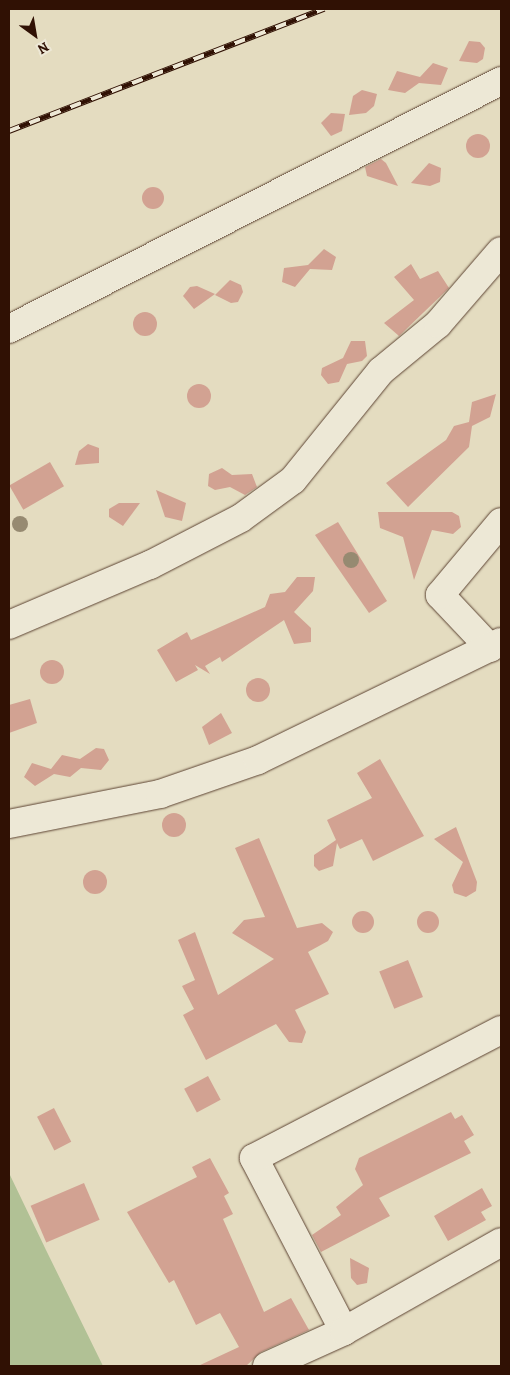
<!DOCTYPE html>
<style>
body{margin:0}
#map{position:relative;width:510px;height:1375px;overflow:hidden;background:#e4dcc0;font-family:Alegreya,serif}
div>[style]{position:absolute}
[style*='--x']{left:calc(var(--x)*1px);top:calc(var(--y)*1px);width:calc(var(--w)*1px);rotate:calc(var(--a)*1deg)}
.green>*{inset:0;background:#b1c195}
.building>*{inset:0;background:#d2a292;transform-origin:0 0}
.round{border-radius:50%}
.roads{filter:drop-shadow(0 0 1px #5d4433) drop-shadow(0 0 1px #5d4433)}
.minor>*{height:28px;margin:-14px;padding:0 14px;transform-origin:14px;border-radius:14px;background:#ede8d6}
.rail>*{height:5.5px;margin-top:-2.75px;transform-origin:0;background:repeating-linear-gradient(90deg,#ede8d6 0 11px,#301104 0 22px);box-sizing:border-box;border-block:1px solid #301104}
.trees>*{width:16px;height:16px;margin:-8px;border-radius:50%;background:#968a71}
span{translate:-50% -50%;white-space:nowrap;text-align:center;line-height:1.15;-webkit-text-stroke:4px #ede8d6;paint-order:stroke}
.frame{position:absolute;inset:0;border:10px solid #301104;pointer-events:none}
.north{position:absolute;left:10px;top:10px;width:50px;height:50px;-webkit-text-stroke:4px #ede8d6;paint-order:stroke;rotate:148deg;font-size:14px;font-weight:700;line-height:20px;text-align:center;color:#301104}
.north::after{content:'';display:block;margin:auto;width:18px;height:22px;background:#301104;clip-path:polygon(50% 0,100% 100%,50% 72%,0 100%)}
</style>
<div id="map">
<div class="green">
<div style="clip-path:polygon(9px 1173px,46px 1250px,103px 1366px,9px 1366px)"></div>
</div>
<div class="building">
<div style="clip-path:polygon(469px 41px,480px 42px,485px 48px,483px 59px,477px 63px,459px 61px)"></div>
<div style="clip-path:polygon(433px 63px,448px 68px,441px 85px,419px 83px,405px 93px,388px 90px,397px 71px,420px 77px)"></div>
<div style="clip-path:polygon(362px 90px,377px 94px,374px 106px,366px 113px,349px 115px,353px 96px)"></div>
<div style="clip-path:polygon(331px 113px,345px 114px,342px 131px,331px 136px,321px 123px)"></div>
<div class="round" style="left:466px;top:134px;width:24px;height:24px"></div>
<div style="clip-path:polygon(381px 159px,386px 163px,398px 186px,367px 176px,365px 167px)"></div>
<div style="clip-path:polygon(429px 163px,441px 168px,440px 182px,430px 186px,411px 183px)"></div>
<div class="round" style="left:142px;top:187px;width:22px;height:22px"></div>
<div style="clip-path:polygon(324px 249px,336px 257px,332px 270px,310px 269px,295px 287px,282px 282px,284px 268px,308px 265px)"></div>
<div style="clip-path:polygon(411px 264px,420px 279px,438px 271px,449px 288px,399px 336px,384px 323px,414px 300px,394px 277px)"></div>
<div style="clip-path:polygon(230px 280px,241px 285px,243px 292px,238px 302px,231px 303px,215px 295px)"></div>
<div style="clip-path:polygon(197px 286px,215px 294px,194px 309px,183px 296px,190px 287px)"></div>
<div class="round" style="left:133px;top:312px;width:24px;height:24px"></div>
<div style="clip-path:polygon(351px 341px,365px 341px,367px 356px,362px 361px,347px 364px,339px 382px,328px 384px,321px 375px,322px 368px,343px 358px)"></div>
<div class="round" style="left:187px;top:384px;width:24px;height:24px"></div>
<div style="clip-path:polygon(496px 394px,490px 417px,472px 426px,469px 447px,408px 507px,386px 483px,446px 440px,454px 426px,469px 422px,472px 402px)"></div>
<div style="clip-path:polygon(88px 444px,99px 448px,99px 463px,75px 465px,79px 451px)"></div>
<div style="left:50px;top:462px;width:28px;height:47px;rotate:60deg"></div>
<div style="clip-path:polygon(222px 468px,232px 475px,252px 474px,257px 487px,245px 495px,230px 487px,215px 490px,208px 486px,209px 474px)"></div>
<div style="clip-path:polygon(156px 490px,186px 503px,182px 521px,165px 517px)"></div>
<div style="clip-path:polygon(119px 503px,140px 503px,123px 526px,109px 517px,109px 509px)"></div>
<div style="clip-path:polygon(378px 512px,452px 512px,459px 516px,461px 527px,453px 534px,432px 530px,414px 580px,403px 537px,380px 528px)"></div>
<div style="clip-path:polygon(338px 522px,387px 601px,369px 613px,315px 535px)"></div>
<div style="clip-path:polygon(297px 577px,315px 577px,313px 591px,294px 612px,311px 628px,311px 642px,294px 644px,284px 620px,222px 662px,220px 657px,205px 666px,210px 674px,195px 665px,198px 670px,176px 682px,157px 650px,187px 632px,191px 640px,265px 607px,270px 594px,285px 592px)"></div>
<div class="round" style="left:40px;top:660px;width:24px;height:24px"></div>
<div class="round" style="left:246px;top:678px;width:24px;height:24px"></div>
<div style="clip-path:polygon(30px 699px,37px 723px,9px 733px,9px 705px)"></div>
<div style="clip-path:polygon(221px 713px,232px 733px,209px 745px,202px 727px)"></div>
<div style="clip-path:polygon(96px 748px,104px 749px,109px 760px,101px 770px,81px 768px,70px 777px,54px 774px,35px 786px,24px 777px,32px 763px,51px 769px,62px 755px,80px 759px)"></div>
<div style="clip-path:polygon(380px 759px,424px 836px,373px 861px,362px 839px,340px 849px,337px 843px,333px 866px,319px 871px,314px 866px,314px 855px,336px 840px,327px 820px,372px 798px,357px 773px)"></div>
<div class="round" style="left:162px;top:813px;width:24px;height:24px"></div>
<div style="clip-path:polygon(456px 827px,477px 882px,476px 891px,466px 897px,454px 893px,452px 885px,463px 862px,434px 839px)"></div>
<div style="clip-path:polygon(259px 838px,297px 928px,322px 923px,333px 932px,328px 941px,308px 952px,329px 994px,295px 1010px,306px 1032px,302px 1043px,289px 1042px,276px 1024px,206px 1060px,183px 1015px,194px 1009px,182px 986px,195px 980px,178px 940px,195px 932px,218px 995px,274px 959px,232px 933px,244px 920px,265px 917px,235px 848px)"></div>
<div class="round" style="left:83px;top:870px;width:24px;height:24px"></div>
<div class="round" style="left:352px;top:911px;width:22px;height:22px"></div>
<div class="round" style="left:417px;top:911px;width:22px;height:22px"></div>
<div style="left:408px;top:960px;width:40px;height:31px;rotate:68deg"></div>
<div style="left:208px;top:1076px;width:27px;height:27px;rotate:62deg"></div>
<div style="left:54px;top:1108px;width:38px;height:19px;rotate:63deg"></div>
<div style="clip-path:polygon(451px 1112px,455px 1119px,462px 1115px,474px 1135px,464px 1141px,471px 1153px,379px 1198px,390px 1216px,321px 1252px,312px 1235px,341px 1215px,336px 1207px,363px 1185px,355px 1169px,359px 1158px)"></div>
<div style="clip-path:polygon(210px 1158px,229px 1193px,224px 1196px,233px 1214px,223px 1219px,264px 1312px,291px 1298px,309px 1330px,261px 1352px,246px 1366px,198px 1366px,239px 1347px,220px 1313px,196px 1325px,174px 1280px,169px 1283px,127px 1212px,197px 1177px,192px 1167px)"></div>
<div style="left:84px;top:1183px;width:40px;height:58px;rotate:67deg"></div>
<div style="clip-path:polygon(482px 1188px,492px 1206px,481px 1212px,486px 1220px,448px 1241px,434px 1216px)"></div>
<div style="clip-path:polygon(350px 1258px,369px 1268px,367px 1283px,357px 1285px,351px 1278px)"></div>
</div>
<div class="roads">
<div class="minor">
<div style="--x:9;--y:329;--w:551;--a:-26.75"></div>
<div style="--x:9;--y:625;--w:153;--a:-23.1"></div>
<div style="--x:150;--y:565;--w:102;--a:-27.3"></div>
<div style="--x:241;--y:518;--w:64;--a:-36.2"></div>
<div style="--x:293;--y:480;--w:140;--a:-51.1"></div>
<div style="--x:381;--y:371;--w:74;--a:-39.5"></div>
<div style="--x:438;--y:324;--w:96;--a:-49.2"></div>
<div style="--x:490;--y:648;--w:73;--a:-133.3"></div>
<div style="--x:440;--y:595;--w:95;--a:-50.1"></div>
<div style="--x:9;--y:824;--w:154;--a:-11.2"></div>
<div style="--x:160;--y:794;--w:104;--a:-19.1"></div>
<div style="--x:258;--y:760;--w:270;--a:-25.9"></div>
<div style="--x:344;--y:1331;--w:195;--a:-117.5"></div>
<div style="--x:254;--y:1158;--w:278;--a:-27.4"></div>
<div style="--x:267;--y:1366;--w:85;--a:-24.4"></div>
<div style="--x:344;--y:1331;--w:180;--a:-29.5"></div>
</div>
</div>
<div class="rail">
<div style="--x:9;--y:131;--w:338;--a:-21.2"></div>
</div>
<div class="trees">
<div style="left:20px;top:524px"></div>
<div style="left:351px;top:560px"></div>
</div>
<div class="frame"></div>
<div class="north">N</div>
</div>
